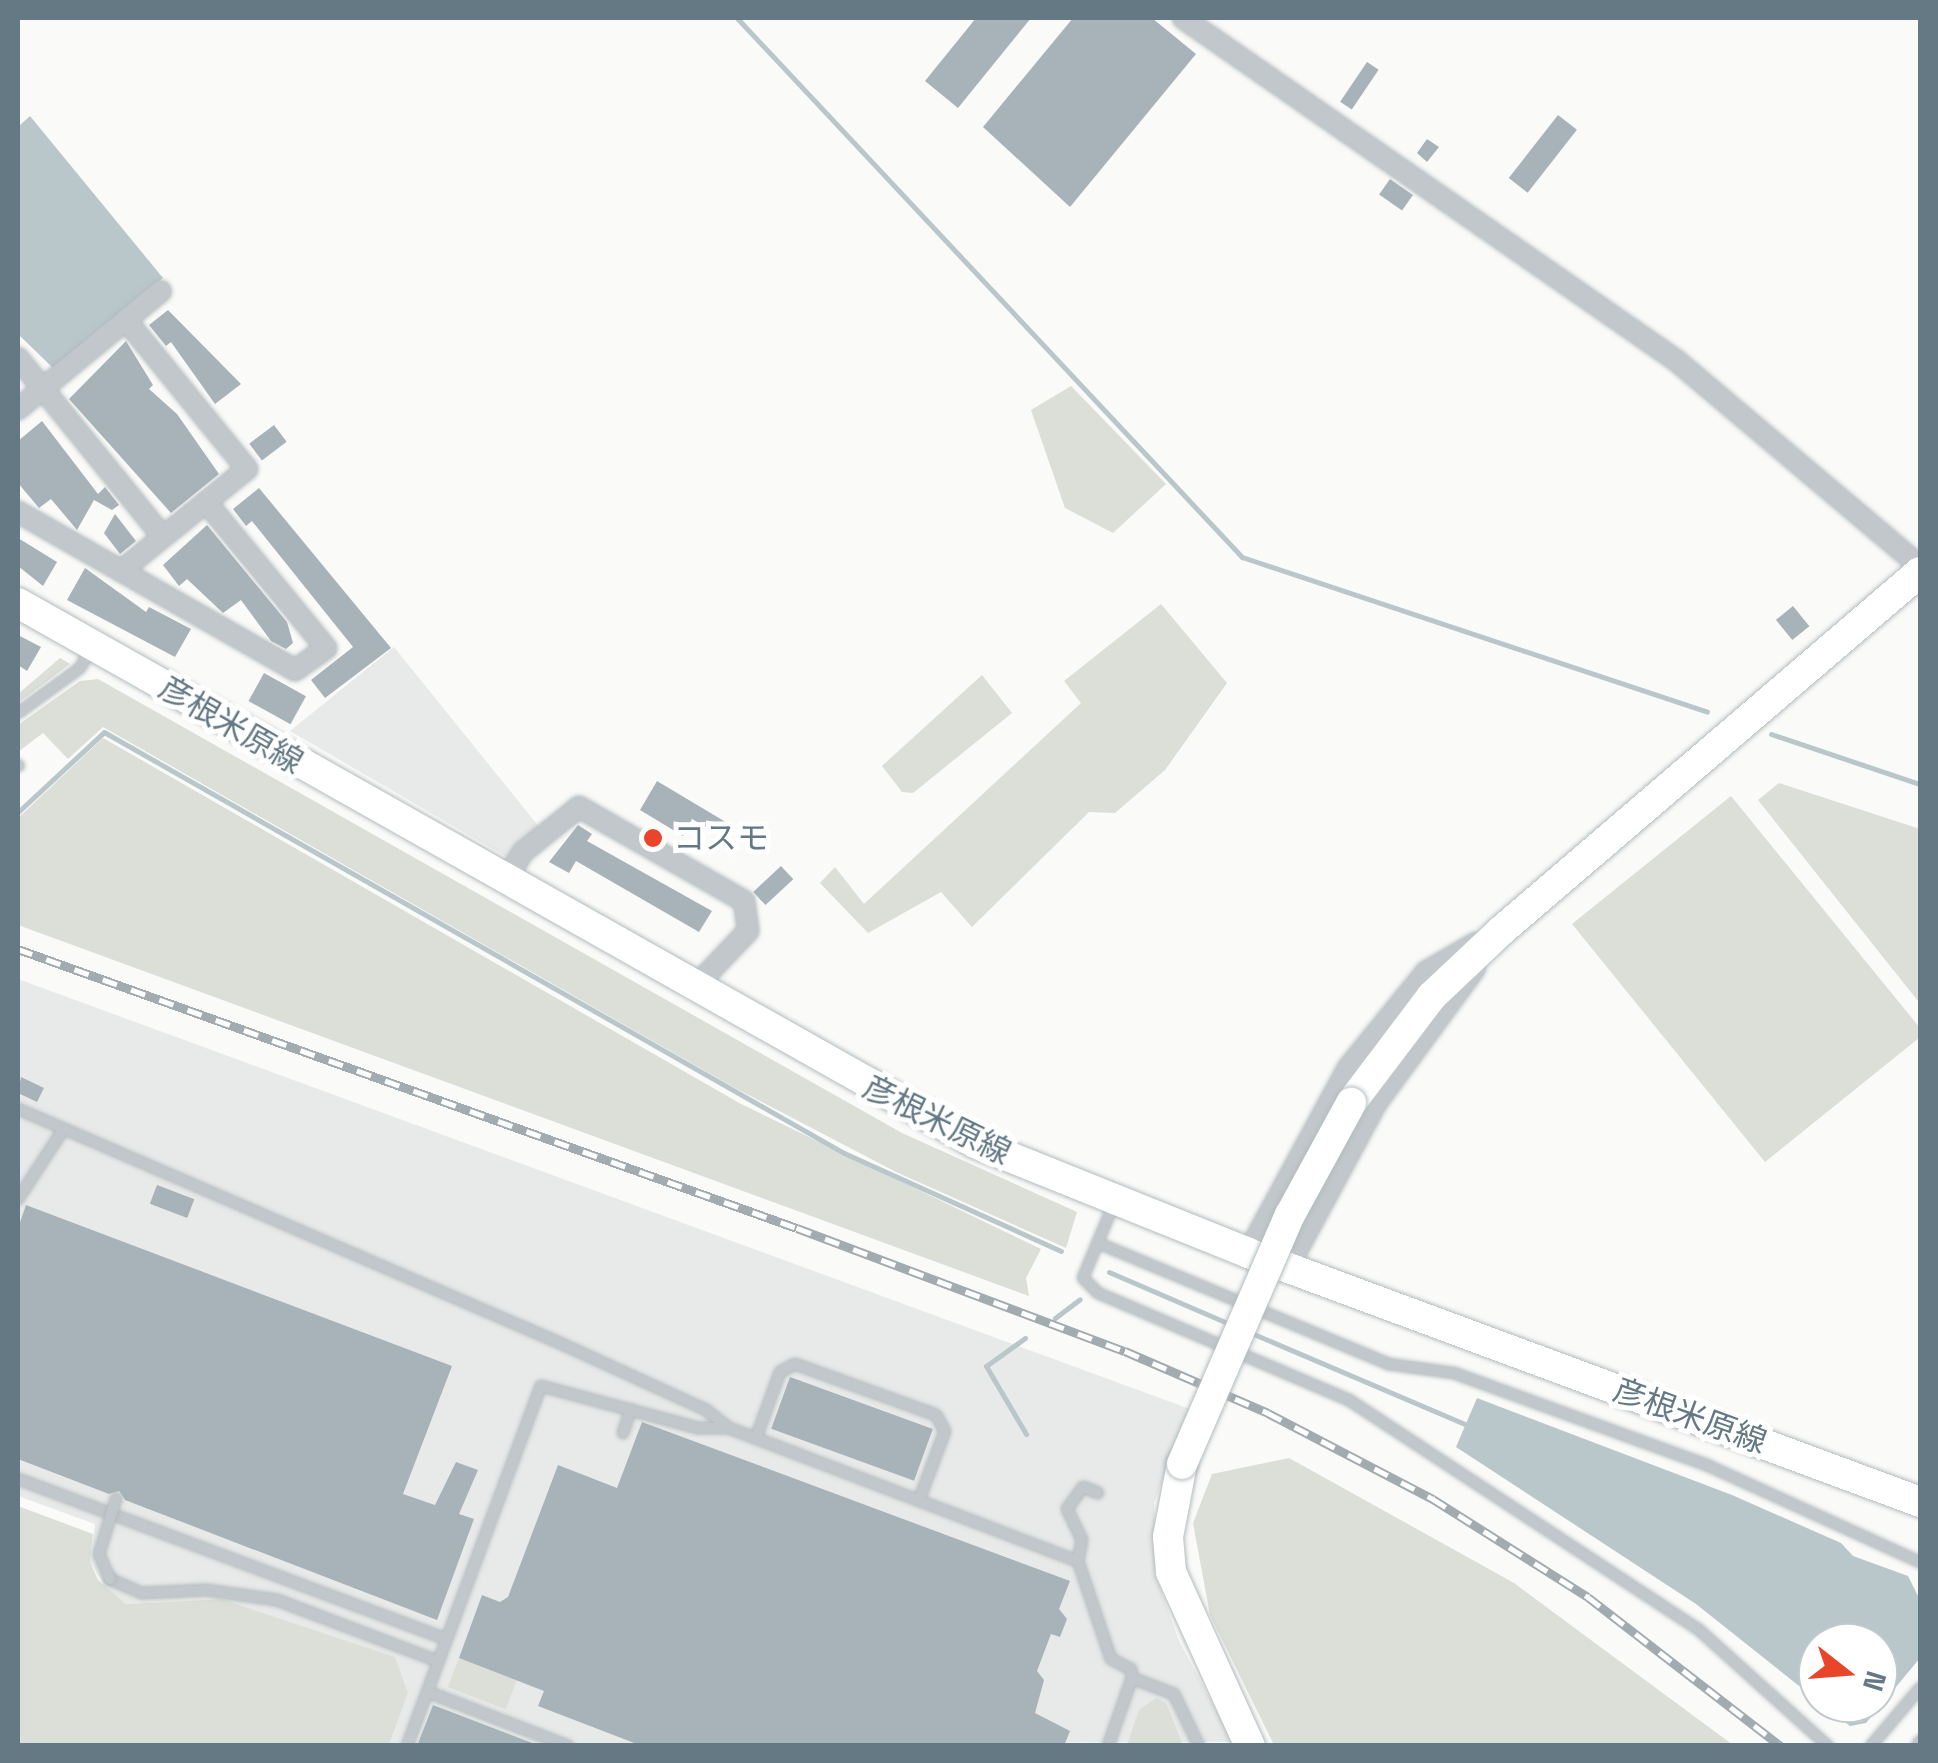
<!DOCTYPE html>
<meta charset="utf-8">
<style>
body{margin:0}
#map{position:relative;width:1938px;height:1763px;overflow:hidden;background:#fafaf8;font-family:"Space Grotesk","Noto Sans JP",sans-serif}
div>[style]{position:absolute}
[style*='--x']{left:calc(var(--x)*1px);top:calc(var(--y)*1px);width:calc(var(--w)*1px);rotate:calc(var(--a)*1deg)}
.built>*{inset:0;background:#e8eae9}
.green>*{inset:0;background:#dbdfd7;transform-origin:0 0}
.water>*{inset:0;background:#b9c7ca}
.stream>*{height:5px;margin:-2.5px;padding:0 2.5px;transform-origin:2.5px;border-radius:2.5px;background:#b9c7ca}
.building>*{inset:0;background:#a7b3b8;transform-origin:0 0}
.roads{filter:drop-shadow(0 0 2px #b3bbbf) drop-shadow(0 0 2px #b3bbbf)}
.lane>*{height:10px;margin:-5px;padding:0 5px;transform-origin:5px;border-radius:5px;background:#c1c7ca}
.street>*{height:20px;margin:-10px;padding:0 10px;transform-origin:10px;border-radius:10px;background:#c1c7ca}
.secondary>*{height:30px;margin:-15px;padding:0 15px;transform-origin:15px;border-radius:15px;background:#fff}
.rail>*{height:9px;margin-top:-4.5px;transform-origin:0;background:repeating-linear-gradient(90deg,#fff 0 15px,#a2abb0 0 30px);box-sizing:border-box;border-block:2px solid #a2abb0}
.bridges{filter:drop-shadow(0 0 2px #b3bbbf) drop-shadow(0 0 2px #b3bbbf)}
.lane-bridge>*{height:10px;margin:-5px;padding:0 5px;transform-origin:5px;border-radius:5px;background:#c1c7ca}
.secondary-bridge>*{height:30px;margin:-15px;padding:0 15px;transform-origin:15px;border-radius:15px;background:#fff}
.dots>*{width:28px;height:28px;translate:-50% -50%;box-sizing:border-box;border:5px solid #fff;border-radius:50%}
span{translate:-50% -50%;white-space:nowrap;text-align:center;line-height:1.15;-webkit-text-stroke:10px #fff;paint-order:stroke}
.street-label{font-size:32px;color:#647984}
.poi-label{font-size:32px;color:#647984}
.left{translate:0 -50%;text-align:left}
.frame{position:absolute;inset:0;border:20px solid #647984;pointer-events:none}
.north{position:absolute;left:1798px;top:1623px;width:100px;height:100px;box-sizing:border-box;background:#fff;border:2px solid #c1c9ce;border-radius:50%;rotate:107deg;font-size:28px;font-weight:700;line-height:40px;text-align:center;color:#647984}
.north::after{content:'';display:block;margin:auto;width:35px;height:45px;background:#e8452a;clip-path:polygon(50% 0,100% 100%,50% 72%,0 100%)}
</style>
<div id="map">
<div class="built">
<div style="clip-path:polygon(394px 647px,540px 828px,510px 859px,290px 731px)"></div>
<div style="clip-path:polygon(18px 979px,1190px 1409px,1154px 1503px,1155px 1574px,1179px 1641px,1233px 1742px,389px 1745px,408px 1693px,221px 1599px,127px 1604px,110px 1594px,90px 1562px,95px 1524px,18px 1496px)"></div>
</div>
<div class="green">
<div style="clip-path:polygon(1071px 386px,1166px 484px,1113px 533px,1065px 508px,1031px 410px)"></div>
<div style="clip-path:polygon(1161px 604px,1227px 683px,1165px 770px,1115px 813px,1089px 812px,972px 927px,941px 892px,868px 933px,820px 883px,835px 867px,864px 904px,1081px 703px,1064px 681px)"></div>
<div style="clip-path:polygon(60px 658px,70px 664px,18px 703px,18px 694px)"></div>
<div style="clip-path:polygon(982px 675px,1012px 713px,913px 793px,902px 792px,882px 766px)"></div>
<div style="clip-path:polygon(98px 679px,902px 1133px,1077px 1212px,1066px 1248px,896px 1172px,735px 1088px,103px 727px,68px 759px,43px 733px,18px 752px,18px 725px,80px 681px)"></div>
<div style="clip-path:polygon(103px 738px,741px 1104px,1041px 1249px,1026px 1278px,1029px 1296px,18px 925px,18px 818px)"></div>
<div style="clip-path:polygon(1779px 783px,1920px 829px,1918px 1001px,1758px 800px)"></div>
<div style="clip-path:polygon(1731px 796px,1920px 1028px,1919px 1038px,1765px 1162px,1572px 924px)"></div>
<div style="clip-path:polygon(1289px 1458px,1514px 1583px,1733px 1745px,1274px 1745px,1210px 1615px,1193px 1523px,1212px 1474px)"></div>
<div style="clip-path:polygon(18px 1506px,93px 1534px,90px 1562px,98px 1580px,126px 1604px,221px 1599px,395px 1657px,408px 1693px,389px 1745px,18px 1745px)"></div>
<div style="left:459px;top:1658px;width:62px;height:31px;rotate:21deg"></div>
<div style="clip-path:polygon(1156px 1698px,1166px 1703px,1183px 1745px,1127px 1745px,1139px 1710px)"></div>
</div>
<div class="water">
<div style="clip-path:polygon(30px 116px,163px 278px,53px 368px,18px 334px,18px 127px)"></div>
<div style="clip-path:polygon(1477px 1398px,1732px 1495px,1841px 1543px,1853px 1556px,1908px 1576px,1920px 1600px,1920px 1658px,1866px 1723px,1850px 1726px,1821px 1703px,1878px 1703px,1878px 1643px,1818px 1643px,1818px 1701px,1696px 1604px,1456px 1447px)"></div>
</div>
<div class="stream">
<div style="--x:737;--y:18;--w:739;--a:46.87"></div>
<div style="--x:1242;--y:557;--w:490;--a:18.4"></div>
<div style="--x:1771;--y:734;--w:157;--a:18.6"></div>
<div style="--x:18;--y:812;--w:117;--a:-42.9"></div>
<div style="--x:104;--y:732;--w:851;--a:29.64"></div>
<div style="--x:844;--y:1153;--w:238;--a:24.3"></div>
<div style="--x:1109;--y:1272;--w:132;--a:23.3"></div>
<div style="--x:1055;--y:1318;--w:31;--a:-37"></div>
<div style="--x:1249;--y:1332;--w:239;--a:23.1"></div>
<div style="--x:1025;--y:1338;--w:48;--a:144.3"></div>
<div style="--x:986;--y:1366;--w:79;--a:59.5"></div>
</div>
<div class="building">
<div style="clip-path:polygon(976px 18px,1031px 18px,958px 108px,925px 81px)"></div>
<div style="clip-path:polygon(1073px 18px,1152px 18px,1196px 54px,1070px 207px,983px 127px)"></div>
<div style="left:1367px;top:62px;width:14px;height:48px;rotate:34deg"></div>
<div style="left:1558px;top:115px;width:24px;height:80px;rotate:38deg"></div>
<div style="clip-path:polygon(1427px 139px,1439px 147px,1427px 162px,1417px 153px)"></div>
<div style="left:1390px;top:179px;width:28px;height:19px;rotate:35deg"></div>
<div style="clip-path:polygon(168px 310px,241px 384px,215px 404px,171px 342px,166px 346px,149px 325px)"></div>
<div style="clip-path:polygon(126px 341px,153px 385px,149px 389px,177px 414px,219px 474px,171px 513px,69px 399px)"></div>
<div style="clip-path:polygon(42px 421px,98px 494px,105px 487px,119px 505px,112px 510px,94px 500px,77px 530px,51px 499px,39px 508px,18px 483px,18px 441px)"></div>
<div style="left:274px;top:425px;width:21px;height:31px;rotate:53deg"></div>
<div style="clip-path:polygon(259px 488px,391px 648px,325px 698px,311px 680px,353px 647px,252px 521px,246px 526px,233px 509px)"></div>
<div style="clip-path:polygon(115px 514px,136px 541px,120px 554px,104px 533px)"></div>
<div style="clip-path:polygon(207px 525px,287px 622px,293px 643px,286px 649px,271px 641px,241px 600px,223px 613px,187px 579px,179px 586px,163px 565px)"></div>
<div style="clip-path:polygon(18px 538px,57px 562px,43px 586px,18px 566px)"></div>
<div style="clip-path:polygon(85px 568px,146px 612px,149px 607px,191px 629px,175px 657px,67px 600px)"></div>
<div style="left:1793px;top:606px;width:26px;height:22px;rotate:51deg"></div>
<div style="clip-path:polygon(18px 635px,41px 647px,27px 671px,18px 665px)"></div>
<div style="left:264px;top:673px;width:48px;height:32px;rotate:29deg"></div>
<div style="clip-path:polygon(657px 781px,734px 827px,727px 839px,692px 819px,683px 836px,640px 810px)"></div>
<div style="clip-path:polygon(578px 825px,592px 834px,587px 841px,712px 911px,699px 932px,576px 861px,569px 873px,549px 862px)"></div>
<div style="left:781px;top:866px;width:18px;height:38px;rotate:47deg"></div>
<div style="clip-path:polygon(21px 1077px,44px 1088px,37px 1102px,18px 1093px)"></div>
<div style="left:157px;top:1185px;width:40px;height:20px;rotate:21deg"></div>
<div style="clip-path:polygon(26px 1205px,452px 1366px,403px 1494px,435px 1505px,456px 1462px,478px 1470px,459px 1514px,474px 1519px,437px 1620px,125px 1500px,119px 1491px,109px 1494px,18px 1459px,18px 1228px)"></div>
<div style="left:790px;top:1377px;width:152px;height:55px;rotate:20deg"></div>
<div style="clip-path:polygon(642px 1422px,1070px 1581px,1059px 1609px,1067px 1619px,1060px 1637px,1051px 1634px,1037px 1671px,1044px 1680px,1035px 1713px,1070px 1731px,1064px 1746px,642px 1746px,538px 1706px,544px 1691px,459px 1658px,482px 1595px,500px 1602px,508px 1597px,558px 1465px,617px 1488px)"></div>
<div style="clip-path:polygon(433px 1705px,535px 1744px,535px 1746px,417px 1746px)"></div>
</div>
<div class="roads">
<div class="lane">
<div style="--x:18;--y:713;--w:77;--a:-36"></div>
<div style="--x:80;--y:668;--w:24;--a:-60"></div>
<div style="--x:18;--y:765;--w:1;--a:45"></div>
<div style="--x:18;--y:1109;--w:593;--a:23.36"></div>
<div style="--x:562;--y:1344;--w:158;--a:24.6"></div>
<div style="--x:706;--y:1410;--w:29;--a:38"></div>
<div style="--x:729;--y:1428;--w:373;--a:20.9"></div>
<div style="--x:18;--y:1199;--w:79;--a:-56.9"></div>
<div style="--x:1115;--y:1201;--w:83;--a:112.6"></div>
<div style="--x:1083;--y:1278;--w:21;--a:45"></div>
<div style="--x:1098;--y:1293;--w:273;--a:23.1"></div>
<div style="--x:1349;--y:1400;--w:417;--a:33.3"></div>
<div style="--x:1698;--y:1629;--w:175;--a:42"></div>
<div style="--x:1098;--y:1243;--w:314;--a:22.6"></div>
<div style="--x:1388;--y:1364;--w:67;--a:7.8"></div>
<div style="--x:1454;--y:1373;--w:271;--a:20"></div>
<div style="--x:1709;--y:1466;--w:232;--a:24.5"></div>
<div style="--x:623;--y:1433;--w:25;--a:-72"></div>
<div style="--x:756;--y:1438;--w:70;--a:-70"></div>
<div style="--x:780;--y:1372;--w:17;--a:-28"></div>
<div style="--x:795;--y:1364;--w:150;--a:19.9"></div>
<div style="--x:936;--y:1415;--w:18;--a:61"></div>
<div style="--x:945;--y:1431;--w:74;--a:110.6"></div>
<div style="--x:18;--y:1479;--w:457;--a:20.5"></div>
<div style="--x:1098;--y:1493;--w:16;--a:-158"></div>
<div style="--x:1083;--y:1487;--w:27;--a:126"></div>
<div style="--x:1067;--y:1509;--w:34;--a:64"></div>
<div style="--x:1082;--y:1540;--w:21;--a:101"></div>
<div style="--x:1078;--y:1561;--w:103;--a:71.4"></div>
<div style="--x:1111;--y:1659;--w:22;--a:27"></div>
<div style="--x:1131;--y:1669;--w:9;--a:84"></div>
<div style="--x:1132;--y:1678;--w:72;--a:109.4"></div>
<div style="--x:110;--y:1579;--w:35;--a:24"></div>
<div style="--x:142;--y:1593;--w:64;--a:-2.7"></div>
<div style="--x:206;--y:1590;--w:72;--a:8"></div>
<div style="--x:277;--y:1600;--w:172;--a:20.8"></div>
<div style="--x:1132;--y:1678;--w:45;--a:20.9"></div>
<div style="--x:1174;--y:1694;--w:58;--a:64.3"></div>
<div style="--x:428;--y:1692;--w:150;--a:21.1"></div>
<div style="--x:407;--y:1746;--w:384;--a:-69.6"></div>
<div style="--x:541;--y:1386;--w:163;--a:15"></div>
<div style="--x:698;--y:1428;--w:31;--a:0"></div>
<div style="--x:1871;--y:1746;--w:76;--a:-49.8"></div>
<div style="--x:1917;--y:1746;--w:6;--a:-59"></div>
</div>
<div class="street">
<div style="--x:1183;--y:18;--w:601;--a:34.77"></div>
<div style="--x:1677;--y:361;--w:318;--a:40.2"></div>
<div style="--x:18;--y:358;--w:230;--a:51"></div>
<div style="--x:18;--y:409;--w:185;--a:-39.5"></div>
<div style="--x:18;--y:512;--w:319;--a:29.7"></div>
<div style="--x:295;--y:670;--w:38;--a:-35"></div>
<div style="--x:326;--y:648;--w:189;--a:-129.4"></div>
<div style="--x:121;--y:571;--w:162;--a:-39"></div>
<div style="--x:247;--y:469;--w:192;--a:-129.1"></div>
<div style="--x:505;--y:880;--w:33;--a:-57"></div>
<div style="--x:523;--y:852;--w:72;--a:-38.8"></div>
<div style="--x:579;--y:807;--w:190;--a:29.7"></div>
<div style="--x:744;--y:901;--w:30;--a:82"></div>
<div style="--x:748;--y:931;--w:79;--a:133.5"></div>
<div style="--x:1248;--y:1253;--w:210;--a:-61.6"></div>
<div style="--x:1348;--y:1068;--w:124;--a:-50.9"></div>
<div style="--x:1426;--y:972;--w:58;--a:-30.1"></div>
<div style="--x:1288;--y:1267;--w:187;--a:-61.7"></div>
<div style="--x:1377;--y:1102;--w:166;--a:-53.8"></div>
</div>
<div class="secondary">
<div style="--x:18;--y:603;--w:1099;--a:29.43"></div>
<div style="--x:975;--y:1143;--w:294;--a:21.9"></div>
<div style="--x:1248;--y:1253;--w:717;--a:20.33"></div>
<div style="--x:1351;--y:1103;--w:134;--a:-52.9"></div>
<div style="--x:1432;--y:996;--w:96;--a:-43.3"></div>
<div style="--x:1502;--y:930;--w:550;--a:-40.58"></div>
<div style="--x:1182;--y:1464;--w:74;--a:100.9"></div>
<div style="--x:1168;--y:1537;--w:35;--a:85"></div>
<div style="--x:1171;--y:1572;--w:191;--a:65.6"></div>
</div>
</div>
<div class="rail">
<div style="--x:18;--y:949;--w:827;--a:19.71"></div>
<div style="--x:797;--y:1228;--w:350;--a:20.6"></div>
<div style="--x:1125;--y:1351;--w:156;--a:23.4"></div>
<div style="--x:1268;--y:1413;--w:186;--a:27.5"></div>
<div style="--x:1433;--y:1499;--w:183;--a:32.3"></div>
<div style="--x:1588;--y:1597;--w:244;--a:37.7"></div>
</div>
<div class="bridges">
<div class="lane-bridge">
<div style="--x:110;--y:1579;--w:27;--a:-114"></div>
<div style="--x:99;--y:1554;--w:58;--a:-72.8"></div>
</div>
<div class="secondary-bridge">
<div style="--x:1182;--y:1464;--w:271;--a:-66.6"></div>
<div style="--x:1290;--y:1215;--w:128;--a:-61.4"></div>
</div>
</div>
<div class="dots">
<div style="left:653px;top:838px;background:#e8452a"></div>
</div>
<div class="street-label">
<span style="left:231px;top:725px;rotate:30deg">彦根米原線</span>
<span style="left:937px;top:1120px;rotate:26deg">彦根米原線</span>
<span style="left:1690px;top:1416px;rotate:20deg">彦根米原線</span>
</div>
<div class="poi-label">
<span class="left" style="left:673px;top:838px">コスモ</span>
</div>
<div class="frame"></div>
<div class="north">N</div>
</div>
